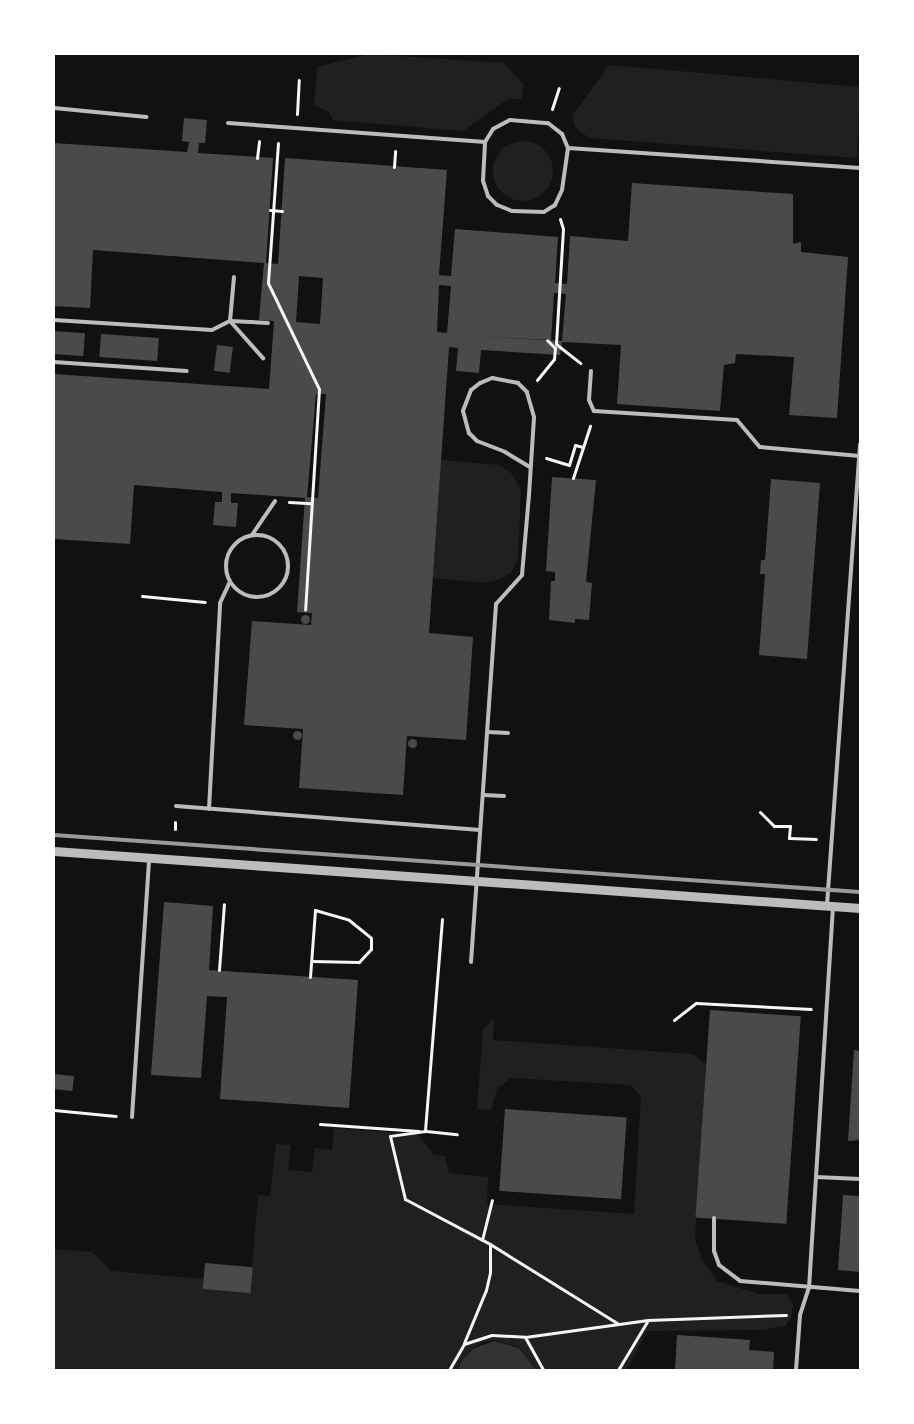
<!DOCTYPE html>
<style>
body{margin:0}
#map{position:relative;width:914px;height:1424px;overflow:hidden;background:#111;font-family:"Nunito Sans",sans-serif}
div>[style]{position:absolute}
[style*='--x']{left:calc(var(--x)*1px);top:calc(var(--y)*1px);width:calc(var(--w)*1px);rotate:calc(var(--a)*1deg)}
.green>*{inset:0;background:#202020}
.round{border-radius:50%}
.water>*{inset:0;background:#333}
.building>*{inset:0;background:#4a4a4a;transform-origin:0 0}
.path>*{height:3px;margin:-1.5px;padding:0 1.5px;transform-origin:1.5px;border-radius:1.5px;background:#f5f5f5}
.service>*{height:4px;margin:-2px;padding:0 2px;transform-origin:2px;border-radius:2px;background:#bcbcbc}
.service>.ring{margin:-2px;padding:0;box-sizing:content-box;background:none;border:4px solid #bcbcbc;border-radius:50%}
.tertiary>*{height:9px;margin:-4.5px;padding:0 4.5px;transform-origin:4.5px;border-radius:4.5px;background:#bcbcbc}
.rail>*{height:4px;margin:-2px;padding:0 2px;transform-origin:2px;border-radius:2px;background:#9a9a9a}
span{translate:-50% -50%;white-space:nowrap;text-align:center;line-height:1.15;-webkit-text-stroke:4px #fff;paint-order:stroke}
.frame{position:absolute;inset:0;border:55px solid #fff;pointer-events:none}
</style>
<div id="map">
<div class="green">
<div style="clip-path:polygon(369px 54px,504px 63px,524px 85px,521px 99px,508px 99px,463px 131px,333px 120px,328px 111px,314px 106px,317px 67px)"></div>
<div style="clip-path:polygon(609px 65px,860px 87px,857px 158px,589px 138px,576px 128px,572px 116px)"></div>
<div class="round" style="left:493px;top:141px;width:60px;height:60px"></div>
<div style="clip-path:polygon(441px 460px,500px 465px,512px 474px,521px 490px,518px 558px,512px 571px,500px 579px,486px 583px,433px 578px)"></div>
<div style="clip-path:polygon(494px 1019px,493px 1040px,693px 1054px,706px 1064px,695px 1238px,702px 1259px,717px 1281px,759px 1294px,787px 1294px,793px 1305px,791px 1318px,785px 1326px,759px 1330px,647px 1331px,627px 1370px,536px 1370px,519px 1347px,495px 1340px,483px 1342px,474px 1347px,460px 1361px,457px 1370px,54px 1370px,54px 1249px,92px 1252px,111px 1271px,204px 1279px,250px 1293px,258px 1195px,270px 1196px,276px 1144px,291px 1145px,288px 1170px,312px 1172px,315px 1148px,332px 1150px,334px 1128px,419px 1135px,434px 1155px,445px 1156px,449px 1173px,488px 1177px,487px 1204px,634px 1214px,641px 1096px,631px 1085px,511px 1078px,497px 1089px,491px 1110px,477px 1109px,483px 1029px)"></div>
</div>
<div class="water">
<div style="clip-path:polygon(495px 1341px,519px 1348px,536px 1370px,458px 1370px,461px 1361px,474px 1348px)"></div>
</div>
<div class="building">
<div style="clip-path:polygon(evenodd,184px 118px,207px 120px,205px 143px,199px 143px,198px 153px,273px 158px,266px 263px,278px 264px,285px 158px,447px 170px,439px 275px,451px 276px,455px 229px,558px 237px,555px 283px,567px 284px,570px 236px,628px 241px,632px 183px,793px 194px,793px 244px,801px 242px,801px 252px,848px 257px,837px 418px,789px 415px,794px 357px,736px 354px,735px 363px,724px 365px,720px 411px,617px 404px,621px 345px,562px 342px,560px 355px,481px 350px,479px 373px,456px 371px,458px 348px,449px 347px,429px 633px,473px 637px,466px 740px,407px 736px,403px 795px,299px 788px,303px 729px,244px 725px,252px 621px,311px 625px,312px 613px,297px 612px,305px 498px,231px 493px,231px 503px,238px 503px,236px 527px,213px 525px,215px 502px,222px 502px,222px 492px,134px 485px,130px 544px,54px 539px,54px 374px,269px 389px,274px 321px,259px 320px,264px 263px,93px 250px,90px 308px,54px 306px,54px 143px,187px 152px,189px 142px,182px 141px,184px 118px,299px 276px,323px 278px,320px 324px,296px 322px,299px 276px,184px 118px,439px 285px,451px 286px,447px 333px,465px 335px,437px 332px,439px 285px,184px 118px,554px 293px,566px 294px,562px 341px,475px 336px,551px 340px,554px 293px,184px 118px,316px 394px,326px 394px,318px 498px,307px 497px,316px 394px)"></div>
<div style="left:54px;top:331px;width:31px;height:23px;rotate:4deg"></div>
<div style="left:101px;top:334px;width:58px;height:23px;rotate:4deg"></div>
<div style="left:217px;top:345px;width:16px;height:26px;rotate:7deg"></div>
<div style="clip-path:polygon(552px 477px,596px 480px,586px 582px,592px 583px,589px 620px,575px 619px,575px 623px,549px 620px,551px 581px,555px 581px,555px 572px,546px 571px)"></div>
<div style="clip-path:polygon(771px 479px,820px 483px,807px 659px,759px 655px,765px 574px,760px 574px,761px 560px,765px 560px)"></div>
<div class="round" style="left:300.5px;top:614.5px;width:9px;height:9px"></div>
<div class="round" style="left:292.5px;top:730.5px;width:9px;height:9px"></div>
<div class="round" style="left:407.5px;top:738.5px;width:9px;height:9px"></div>
<div style="clip-path:polygon(164px 902px,213px 906px,209px 970px,358px 980px,349px 1108px,220px 1099px,227px 997px,207px 996px,201px 1078px,151px 1075px)"></div>
<div style="left:710px;top:1010px;width:91px;height:208px;rotate:4deg"></div>
<div style="clip-path:polygon(854px 1050px,860px 1051px,860px 1140px,848px 1141px)"></div>
<div style="left:54px;top:1074px;width:20px;height:15px;rotate:6deg"></div>
<div style="left:505px;top:1109px;width:122px;height:82px;rotate:4deg"></div>
<div style="clip-path:polygon(843px 1195px,860px 1196px,860px 1272px,838px 1270px)"></div>
<div style="left:205px;top:1263px;width:48px;height:26px;rotate:5deg"></div>
<div style="clip-path:polygon(677px 1335px,750px 1340px,749px 1350px,774px 1352px,773px 1370px,675px 1369px)"></div>
</div>
<div class="path">
<div style="--x:552;--y:109;--w:22;--a:-72"></div>
<div style="--x:297;--y:114;--w:34;--a:-87"></div>
<div style="--x:278;--y:143;--w:140;--a:94.1"></div>
<div style="--x:268;--y:283;--w:118;--a:64.3"></div>
<div style="--x:319;--y:389;--w:221;--a:93.6"></div>
<div style="--x:257;--y:158;--w:17;--a:-83"></div>
<div style="--x:394;--y:167;--w:16;--a:-86"></div>
<div style="--x:270;--y:210;--w:12;--a:5"></div>
<div style="--x:560;--y:219;--w:10;--a:73"></div>
<div style="--x:563;--y:229;--w:115;--a:93.5"></div>
<div style="--x:556;--y:344;--w:31;--a:38"></div>
<div style="--x:537;--y:380;--w:27;--a:-51"></div>
<div style="--x:554;--y:359;--w:11;--a:-85"></div>
<div style="--x:555;--y:348;--w:11;--a:-135"></div>
<div style="--x:546;--y:458;--w:24;--a:17"></div>
<div style="--x:569;--y:465;--w:21;--a:-73"></div>
<div style="--x:575;--y:445;--w:8;--a:14"></div>
<div style="--x:573;--y:478;--w:55;--a:-71.9"></div>
<div style="--x:289;--y:502;--w:22;--a:3"></div>
<div style="--x:142;--y:596;--w:63;--a:5.4"></div>
<div style="--x:760;--y:812;--w:20;--a:45"></div>
<div style="--x:774;--y:826;--w:16;--a:0"></div>
<div style="--x:790;--y:826;--w:12;--a:95"></div>
<div style="--x:789;--y:838;--w:27;--a:2"></div>
<div style="--x:175;--y:829;--w:7;--a:-90"></div>
<div style="--x:442;--y:919;--w:213;--a:94.6"></div>
<div style="--x:425;--y:1131;--w:35;--a:172"></div>
<div style="--x:390;--y:1136;--w:65;--a:76.6"></div>
<div style="--x:405;--y:1199;--w:96;--a:27.9"></div>
<div style="--x:490;--y:1244;--w:150;--a:31.9"></div>
<div style="--x:219;--y:970;--w:66;--a:-85.7"></div>
<div style="--x:310;--y:977;--w:67;--a:-85.7"></div>
<div style="--x:315;--y:910;--w:35;--a:16"></div>
<div style="--x:349;--y:920;--w:28;--a:39"></div>
<div style="--x:371;--y:938;--w:11;--a:90"></div>
<div style="--x:371;--y:949;--w:18;--a:133"></div>
<div style="--x:359;--y:962;--w:47;--a:-178.8"></div>
<div style="--x:674;--y:1020;--w:28;--a:-38"></div>
<div style="--x:696;--y:1003;--w:115;--a:3"></div>
<div style="--x:54;--y:1110;--w:62;--a:5.5"></div>
<div style="--x:320;--y:1124;--w:99;--a:4"></div>
<div style="--x:426;--y:1131;--w:31;--a:6"></div>
<div style="--x:482;--y:1240;--w:41;--a:-76"></div>
<div style="--x:525;--y:1337;--w:38;--a:61"></div>
<div style="--x:464;--y:1343;--w:57;--a:-67.5"></div>
<div style="--x:486;--y:1290;--w:18;--a:-77"></div>
<div style="--x:490;--y:1272;--w:27;--a:-90"></div>
<div style="--x:449;--y:1370;--w:30;--a:-60"></div>
<div style="--x:464;--y:1344;--w:29;--a:-18"></div>
<div style="--x:492;--y:1335;--w:33;--a:3"></div>
<div style="--x:525;--y:1337;--w:124;--a:-7.9"></div>
<div style="--x:618;--y:1370;--w:58;--a:-59"></div>
<div style="--x:648;--y:1320;--w:138;--a:-2.1"></div>
</div>
<div class="service">
<div style="--x:54;--y:108;--w:93;--a:5.5"></div>
<div style="--x:510;--y:120;--w:38;--a:5"></div>
<div style="--x:548;--y:123;--w:18;--a:38"></div>
<div style="--x:562;--y:134;--w:15;--a:67"></div>
<div style="--x:568;--y:148;--w:42;--a:98.1"></div>
<div style="--x:562;--y:190;--w:17;--a:115"></div>
<div style="--x:555;--y:205;--w:13;--a:148"></div>
<div style="--x:544;--y:212;--w:32;--a:-178"></div>
<div style="--x:512;--y:211;--w:16;--a:-158"></div>
<div style="--x:497;--y:205;--w:13;--a:-135"></div>
<div style="--x:488;--y:196;--w:16;--a:-108"></div>
<div style="--x:483;--y:181;--w:39;--a:-87"></div>
<div style="--x:485;--y:142;--w:15;--a:-58"></div>
<div style="--x:493;--y:129;--w:19;--a:-28"></div>
<div style="--x:228;--y:123;--w:258;--a:4.2"></div>
<div style="--x:568;--y:148;--w:293;--a:3.9"></div>
<div style="--x:234;--y:277;--w:44;--a:95.2"></div>
<div style="--x:230;--y:321;--w:50;--a:48.3"></div>
<div style="--x:54;--y:320;--w:158;--a:3.6"></div>
<div style="--x:212;--y:330;--w:20;--a:-27"></div>
<div style="--x:230;--y:321;--w:38;--a:3"></div>
<div style="--x:54;--y:362;--w:133;--a:3.9"></div>
<div style="--x:591;--y:371;--w:29;--a:94"></div>
<div style="--x:589;--y:400;--w:12;--a:66"></div>
<div style="--x:594;--y:411;--w:143;--a:3.6"></div>
<div style="--x:737;--y:420;--w:35;--a:50"></div>
<div style="--x:760;--y:447;--w:100;--a:5.1"></div>
<div class="ring" style="left:226px;top:535px;width:58px;height:58px"></div>
<div style="--x:252;--y:535;--w:41;--a:-55.9"></div>
<div style="--x:488;--y:732;--w:20;--a:3"></div>
<div style="--x:483;--y:795;--w:21;--a:3"></div>
<div style="--x:176;--y:806;--w:305;--a:4.5"></div>
<div style="--x:209;--y:809;--w:206;--a:-86.9"></div>
<div style="--x:220;--y:603;--w:23;--a:-65"></div>
<div style="--x:827;--y:905;--w:462;--a:-85.9"></div>
<div style="--x:471;--y:962;--w:359;--a:-86"></div>
<div style="--x:496;--y:604;--w:39;--a:-48"></div>
<div style="--x:522;--y:575;--w:80;--a:-85"></div>
<div style="--x:529;--y:495;--w:78;--a:-86.3"></div>
<div style="--x:534;--y:417;--w:26;--a:-106"></div>
<div style="--x:527;--y:392;--w:13;--a:-135"></div>
<div style="--x:518;--y:383;--w:26;--a:-169"></div>
<div style="--x:492;--y:378;--w:13;--a:157"></div>
<div style="--x:480;--y:383;--w:11;--a:142"></div>
<div style="--x:471;--y:390;--w:22;--a:111"></div>
<div style="--x:463;--y:411;--w:23;--a:75"></div>
<div style="--x:469;--y:433;--w:11;--a:45"></div>
<div style="--x:477;--y:441;--w:30;--a:21"></div>
<div style="--x:505;--y:452;--w:29;--a:31"></div>
<div style="--x:132;--y:1117;--w:259;--a:-86.2"></div>
<div style="--x:816;--y:1177;--w:44;--a:2.6"></div>
<div style="--x:714;--y:1218;--w:33;--a:90"></div>
<div style="--x:714;--y:1251;--w:15;--a:70"></div>
<div style="--x:719;--y:1265;--w:26;--a:37"></div>
<div style="--x:740;--y:1281;--w:120;--a:4.8"></div>
<div style="--x:796;--y:1370;--w:55;--a:-85.8"></div>
<div style="--x:800;--y:1315;--w:28;--a:-72"></div>
<div style="--x:809;--y:1288;--w:382;--a:-86.4"></div>
</div>
<div class="tertiary">
<div style="--x:54;--y:851;--w:808;--a:4.05"></div>
</div>
<div class="rail">
<div style="--x:54;--y:835;--w:808;--a:4.05"></div>
</div>
<div class="frame"></div>
</div>
